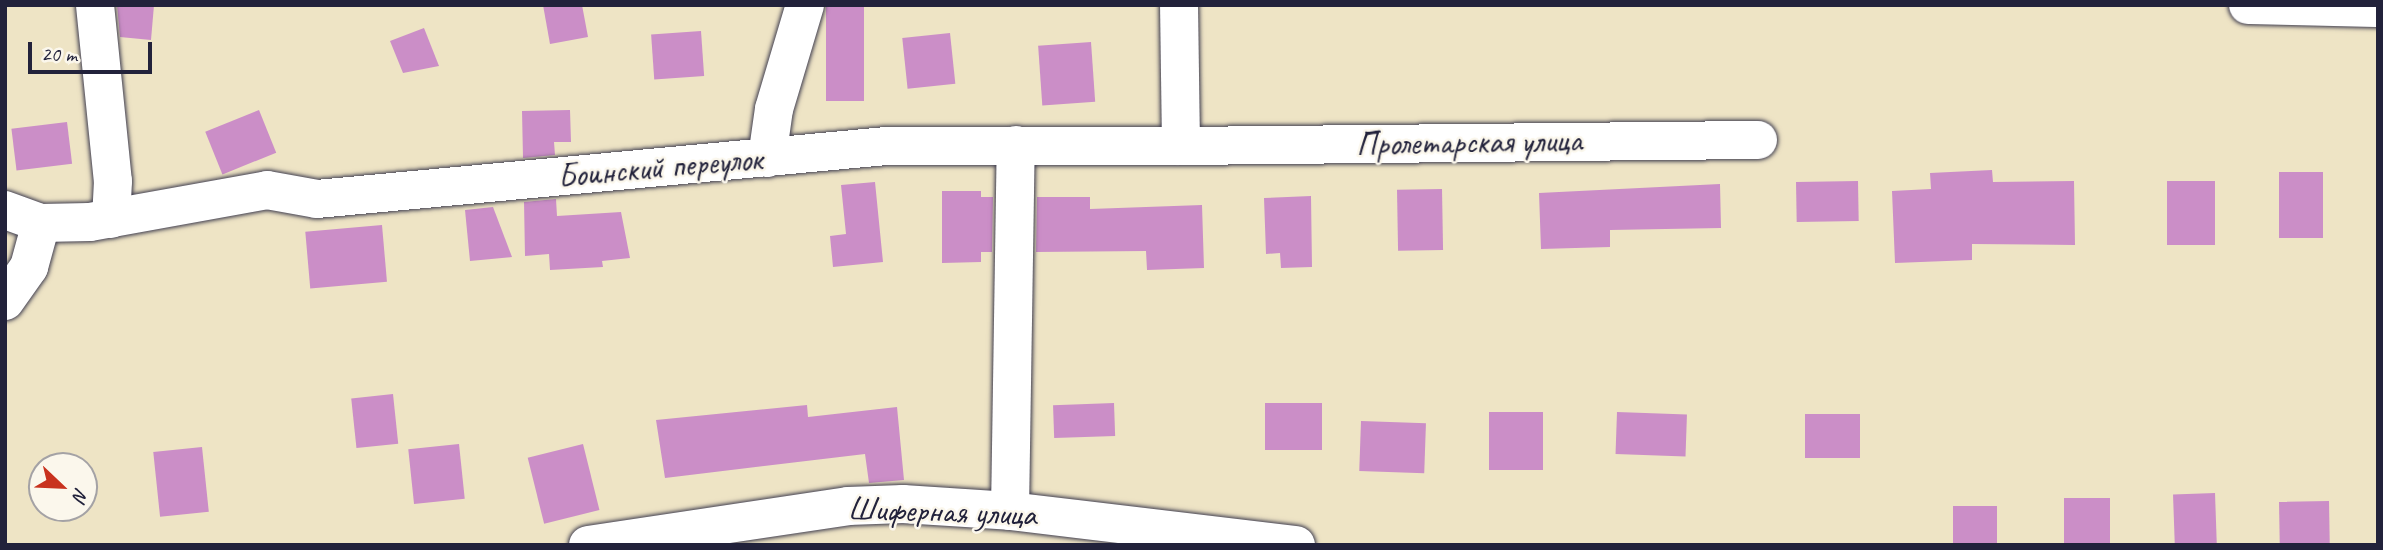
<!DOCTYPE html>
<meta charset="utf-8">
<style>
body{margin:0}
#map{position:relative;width:2383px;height:550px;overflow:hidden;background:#eee4c5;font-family:Caveat,sans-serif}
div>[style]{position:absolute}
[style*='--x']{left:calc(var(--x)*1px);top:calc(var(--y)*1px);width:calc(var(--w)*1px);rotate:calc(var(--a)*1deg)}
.building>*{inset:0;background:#cb8ec7;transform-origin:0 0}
.roads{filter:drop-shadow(0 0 2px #413f50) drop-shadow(0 0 2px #413f50)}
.minor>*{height:38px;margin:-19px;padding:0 19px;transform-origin:19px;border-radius:19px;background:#fff}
span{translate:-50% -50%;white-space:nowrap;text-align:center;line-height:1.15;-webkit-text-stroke:5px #fbf7ec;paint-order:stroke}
.street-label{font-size:33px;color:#22223b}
.frame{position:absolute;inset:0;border:7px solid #22223b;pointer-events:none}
.north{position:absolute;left:28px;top:452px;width:70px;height:70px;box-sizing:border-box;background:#fbf7ec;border:2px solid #a4a2a5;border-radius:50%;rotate:113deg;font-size:19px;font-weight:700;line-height:28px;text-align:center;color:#22223b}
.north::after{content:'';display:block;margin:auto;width:24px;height:32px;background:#c8321e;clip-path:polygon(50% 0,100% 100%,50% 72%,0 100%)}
.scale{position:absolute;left:28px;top:42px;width:124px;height:32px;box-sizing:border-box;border:4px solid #22223b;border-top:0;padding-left:9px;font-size:21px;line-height:24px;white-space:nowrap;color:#22223b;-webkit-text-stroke:5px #fbf7ec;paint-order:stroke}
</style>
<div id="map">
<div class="building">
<div style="clip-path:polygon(117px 5px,154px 5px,151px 40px,120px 37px)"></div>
<div style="clip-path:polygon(543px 5px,582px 5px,588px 37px,550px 44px)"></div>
<div style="left:826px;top:5px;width:38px;height:96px"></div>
<div style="clip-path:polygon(424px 28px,439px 66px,403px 73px,390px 41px)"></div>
<div style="left:701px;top:31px;width:45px;height:50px;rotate:86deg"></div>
<div style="left:950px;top:33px;width:51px;height:48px;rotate:84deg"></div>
<div style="left:1091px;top:42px;width:60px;height:53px;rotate:86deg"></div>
<div style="left:259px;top:110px;width:46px;height:58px;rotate:68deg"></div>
<div style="clip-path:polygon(570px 110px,571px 142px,554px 142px,555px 155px,523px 158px,522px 111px)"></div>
<div style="left:67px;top:122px;width:42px;height:56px;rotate:83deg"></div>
<div style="clip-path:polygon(1992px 170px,1993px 182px,2074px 181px,2075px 245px,1972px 244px,1972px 260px,1895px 263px,1892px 191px,1931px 189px,1930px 173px)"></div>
<div style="left:2279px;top:172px;width:44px;height:66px"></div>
<div style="left:1858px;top:181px;width:40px;height:62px;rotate:89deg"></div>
<div style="left:2167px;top:181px;width:48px;height:64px"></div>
<div style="clip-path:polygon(875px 182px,883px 262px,833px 267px,830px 236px,846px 234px,841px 185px)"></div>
<div style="clip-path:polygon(1720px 184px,1721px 228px,1610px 230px,1610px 247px,1541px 249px,1539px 193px)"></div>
<div style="left:1442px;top:189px;width:61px;height:45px;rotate:89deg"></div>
<div style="clip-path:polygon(942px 191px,981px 191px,981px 197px,993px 197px,992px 252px,981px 252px,981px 262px,942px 263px)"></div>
<div style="clip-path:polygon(1311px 196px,1312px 267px,1281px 268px,1280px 253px,1266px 254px,1264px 198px)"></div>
<div style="clip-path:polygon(1037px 197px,1090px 197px,1090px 209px,1202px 205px,1204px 268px,1147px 270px,1146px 251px,1036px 252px)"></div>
<div style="clip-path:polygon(556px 199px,557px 216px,621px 212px,630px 258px,602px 261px,603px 267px,550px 270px,549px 254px,525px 256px,524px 202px)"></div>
<div style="clip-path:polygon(493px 207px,512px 257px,470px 261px,465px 210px)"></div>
<div style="left:382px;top:225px;width:57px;height:77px;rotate:85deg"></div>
<div style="left:393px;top:394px;width:50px;height:42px;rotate:84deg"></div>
<div style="left:1114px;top:403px;width:33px;height:61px;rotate:88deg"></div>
<div style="left:1265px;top:403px;width:57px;height:47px"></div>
<div style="clip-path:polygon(807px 405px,808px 417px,897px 407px,904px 480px,869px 483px,865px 454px,665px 478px,656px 420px)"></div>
<div style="left:1543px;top:412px;width:58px;height:54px;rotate:90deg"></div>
<div style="left:1617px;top:412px;width:70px;height:42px;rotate:2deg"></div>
<div style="left:1805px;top:414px;width:55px;height:44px"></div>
<div style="left:1361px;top:421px;width:65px;height:50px;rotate:2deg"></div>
<div style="left:459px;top:444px;width:55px;height:51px;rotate:84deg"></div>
<div style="left:583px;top:444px;width:68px;height:57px;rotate:76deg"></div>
<div style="left:202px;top:447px;width:65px;height:49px;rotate:84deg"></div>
<div style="left:2215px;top:493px;width:52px;height:42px;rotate:88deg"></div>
<div style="left:2110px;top:498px;width:47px;height:46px;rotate:90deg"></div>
<div style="left:2329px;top:501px;width:44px;height:50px;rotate:89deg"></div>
<div style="left:1997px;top:506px;width:39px;height:44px;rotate:90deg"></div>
</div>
<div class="roads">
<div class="minor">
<div style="--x:95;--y:5;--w:177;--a:84.2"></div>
<div style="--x:113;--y:181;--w:38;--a:93"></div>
<div style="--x:2248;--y:5;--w:130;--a:1.3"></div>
<div style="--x:1181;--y:146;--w:577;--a:-0.6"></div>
<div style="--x:767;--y:158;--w:49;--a:-81.9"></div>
<div style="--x:774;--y:109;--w:109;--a:-73.4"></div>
<div style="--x:5;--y:210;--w:38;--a:20"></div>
<div style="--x:41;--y:223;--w:49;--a:-1.2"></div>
<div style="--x:90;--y:222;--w:180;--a:-10.2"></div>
<div style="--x:267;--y:190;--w:51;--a:10.2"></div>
<div style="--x:317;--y:199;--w:571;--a:-5.32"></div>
<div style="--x:886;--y:146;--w:295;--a:0"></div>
<div style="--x:1181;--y:146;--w:141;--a:-90.8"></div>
<div style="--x:5;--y:301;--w:42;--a:-54.8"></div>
<div style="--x:29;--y:267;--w:46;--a:-74.7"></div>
<div style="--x:1010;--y:511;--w:366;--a:-89.1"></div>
<div style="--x:588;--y:545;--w:263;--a:-8.5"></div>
<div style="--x:848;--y:506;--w:55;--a:-2.1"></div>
<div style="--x:903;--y:504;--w:107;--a:3.7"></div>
<div style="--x:1010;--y:511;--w:288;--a:6.8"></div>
</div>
</div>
<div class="street-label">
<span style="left:1469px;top:143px;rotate:-1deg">Пролетарская улица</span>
<span style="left:660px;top:168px;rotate:-5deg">Боинский переулок</span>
<span style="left:942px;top:512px;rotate:2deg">Шиферная улица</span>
</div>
<div class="frame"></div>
<div class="north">N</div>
<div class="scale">20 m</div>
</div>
